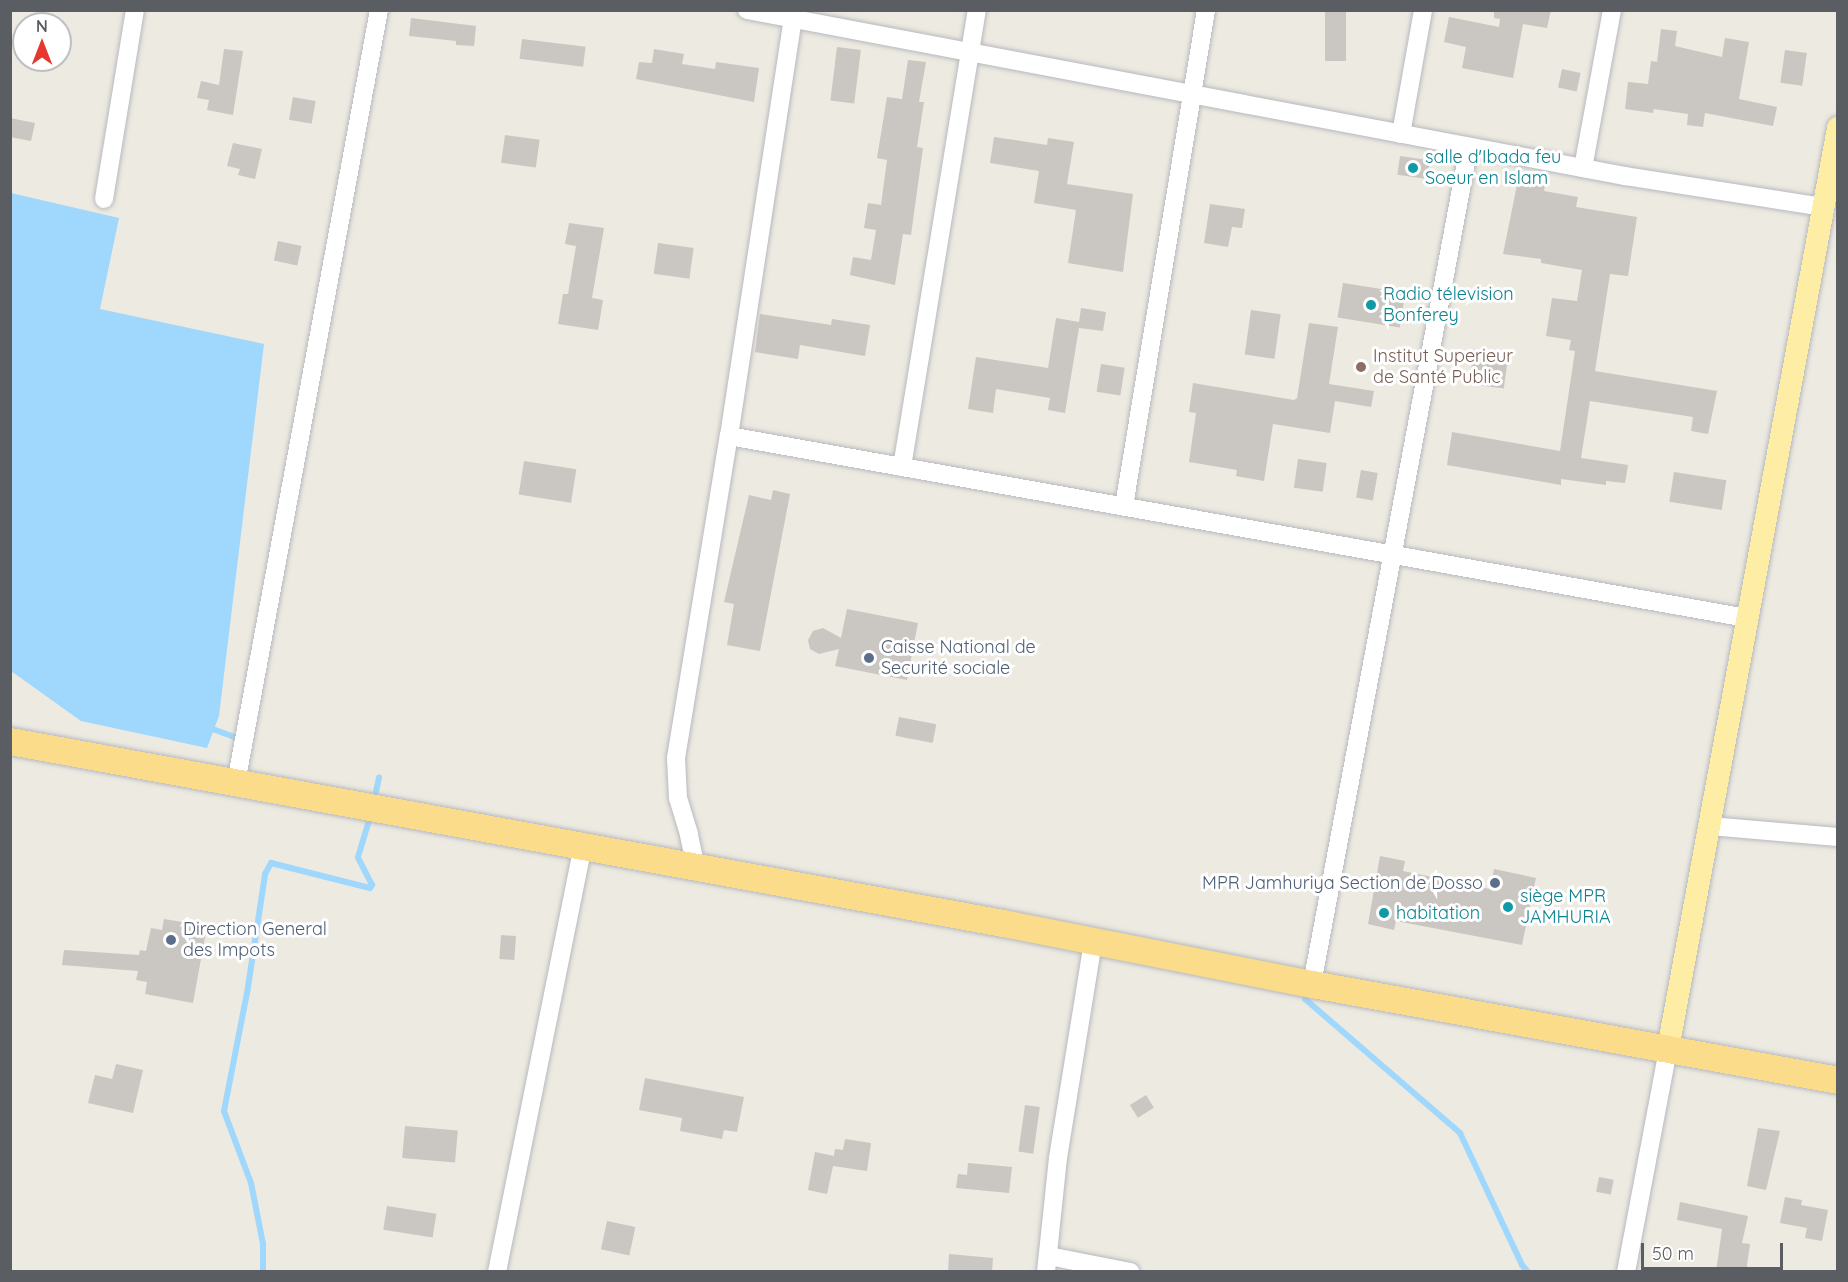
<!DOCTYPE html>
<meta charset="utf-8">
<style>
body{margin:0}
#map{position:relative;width:1848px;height:1282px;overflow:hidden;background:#edeae1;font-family:Quicksand,sans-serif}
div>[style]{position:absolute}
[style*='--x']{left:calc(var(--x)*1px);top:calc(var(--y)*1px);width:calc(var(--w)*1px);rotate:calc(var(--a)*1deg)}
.water>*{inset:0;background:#a0d7fd}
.stream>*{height:6px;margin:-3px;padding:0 3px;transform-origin:3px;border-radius:3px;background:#a0d7fd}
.building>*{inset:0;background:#cac6c1;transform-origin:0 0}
.roads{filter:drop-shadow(0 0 2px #b7b9be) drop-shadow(0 0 2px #b7b9be)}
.minor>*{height:18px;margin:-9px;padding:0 9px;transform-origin:9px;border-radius:9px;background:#fff}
.major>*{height:22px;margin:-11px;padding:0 11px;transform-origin:11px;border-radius:11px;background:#fdeda5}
.highway>*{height:27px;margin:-13.5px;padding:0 13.5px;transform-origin:13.5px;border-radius:13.5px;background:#fbdc8a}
.dots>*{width:16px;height:16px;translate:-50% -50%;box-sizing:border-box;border:3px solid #fff;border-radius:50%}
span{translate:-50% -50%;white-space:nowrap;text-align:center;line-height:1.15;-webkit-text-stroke:6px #fff;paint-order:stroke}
.culture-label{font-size:18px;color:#0d838f}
.left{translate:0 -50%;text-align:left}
.education-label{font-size:18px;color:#785e54}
.service-label{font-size:18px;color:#4e5e75}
.right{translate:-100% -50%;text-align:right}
.frame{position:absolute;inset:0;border:12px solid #5a5e62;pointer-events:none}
.north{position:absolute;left:12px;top:12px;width:60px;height:60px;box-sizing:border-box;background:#fff;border:2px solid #bdbfc0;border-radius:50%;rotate:0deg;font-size:16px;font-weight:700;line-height:24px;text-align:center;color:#5a5e62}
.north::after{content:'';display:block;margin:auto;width:21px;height:27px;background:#e6382e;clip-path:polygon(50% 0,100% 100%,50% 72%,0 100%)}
.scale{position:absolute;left:1641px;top:1243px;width:142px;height:27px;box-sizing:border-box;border:3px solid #5a5e62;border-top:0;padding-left:8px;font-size:18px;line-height:21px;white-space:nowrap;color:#5a5e62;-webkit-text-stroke:4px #fff;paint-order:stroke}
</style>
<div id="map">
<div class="water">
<div style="clip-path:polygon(11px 193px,119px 218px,100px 309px,264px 344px,219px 716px,207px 748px,81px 721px,11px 671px)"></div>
</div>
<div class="stream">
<div style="--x:207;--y:727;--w:38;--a:20"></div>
<div style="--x:374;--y:801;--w:24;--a:-78"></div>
<div style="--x:1305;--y:999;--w:205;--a:40.8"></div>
<div style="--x:1460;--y:1133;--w:146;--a:64.8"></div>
<div style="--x:1522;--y:1265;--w:9;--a:49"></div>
<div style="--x:263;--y:1272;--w:28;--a:-90"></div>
<div style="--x:263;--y:1244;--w:62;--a:-101.1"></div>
<div style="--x:251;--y:1183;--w:77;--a:-110.6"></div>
<div style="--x:224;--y:1111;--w:126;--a:-79"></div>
<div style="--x:248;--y:987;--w:114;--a:-81.4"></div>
<div style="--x:265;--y:874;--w:13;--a:-61"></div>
<div style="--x:271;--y:863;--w:102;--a:14.2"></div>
<div style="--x:370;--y:888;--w:4;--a:-56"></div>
<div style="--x:372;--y:885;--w:31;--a:-117"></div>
<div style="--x:358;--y:857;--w:45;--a:-73.2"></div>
</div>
<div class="building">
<div style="left:1325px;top:10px;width:21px;height:51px"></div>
<div style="clip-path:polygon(1494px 10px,1551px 10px,1547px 28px,1523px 24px,1513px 78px,1462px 68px,1466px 47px,1444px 42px,1449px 17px,1499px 27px,1500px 19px,1494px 18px)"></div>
<div style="clip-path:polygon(411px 18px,476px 26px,474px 46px,456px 45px,456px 41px,409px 36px)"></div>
<div style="clip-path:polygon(1661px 29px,1677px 31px,1675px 46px,1722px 57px,1725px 38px,1749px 42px,1739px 99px,1777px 107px,1773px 126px,1705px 113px,1703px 127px,1687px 125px,1688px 114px,1654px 109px,1653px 113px,1625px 109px,1628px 82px,1648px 84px,1651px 61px,1657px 62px)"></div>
<div style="left:522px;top:39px;width:64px;height:20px;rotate:7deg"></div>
<div style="left:837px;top:47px;width:24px;height:54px;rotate:7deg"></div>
<div style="clip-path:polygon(224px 49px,243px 51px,233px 115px,207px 110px,209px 100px,197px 98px,201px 81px,219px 85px)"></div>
<div style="clip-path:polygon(654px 49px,684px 54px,682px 64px,715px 69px,716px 62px,759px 68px,754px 102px,636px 79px,639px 62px,652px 63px)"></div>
<div style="left:1785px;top:50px;width:22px;height:33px;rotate:8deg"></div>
<div style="clip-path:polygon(908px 60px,926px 62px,919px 102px,924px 102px,917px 147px,923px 148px,911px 235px,903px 234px,895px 285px,850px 275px,853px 257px,871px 260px,876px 230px,864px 228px,868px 203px,881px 205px,887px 160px,877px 158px,887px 97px,902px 99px)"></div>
<div style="left:1562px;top:69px;width:19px;height:19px;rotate:12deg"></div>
<div style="left:293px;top:97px;width:23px;height:23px;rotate:10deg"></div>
<div style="clip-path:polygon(10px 118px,35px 123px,31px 141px,10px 137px)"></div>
<div style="left:505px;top:135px;width:35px;height:28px;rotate:8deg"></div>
<div style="clip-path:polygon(994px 137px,1047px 145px,1048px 138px,1074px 142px,1067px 184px,1133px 194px,1123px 272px,1068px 263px,1076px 210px,1034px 203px,1039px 171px,990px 163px)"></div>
<div style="clip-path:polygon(233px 143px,262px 149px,255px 179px,238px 175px,240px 169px,227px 166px)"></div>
<div style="left:1400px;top:156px;width:30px;height:19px;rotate:8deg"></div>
<div style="clip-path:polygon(1518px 180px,1545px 184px,1544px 191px,1578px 197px,1576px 207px,1637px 217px,1628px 276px,1610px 274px,1595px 371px,1717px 391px,1708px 434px,1691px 431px,1693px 417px,1590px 401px,1581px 458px,1628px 465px,1625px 483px,1606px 481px,1606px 485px,1561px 479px,1561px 485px,1447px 465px,1452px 432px,1560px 451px,1575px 351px,1569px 350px,1571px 340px,1546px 336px,1552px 298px,1577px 301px,1582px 270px,1541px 263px,1541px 259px,1503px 254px)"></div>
<div style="clip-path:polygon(1210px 204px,1245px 209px,1242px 228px,1232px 227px,1228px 247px,1204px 243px)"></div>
<div style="clip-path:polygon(569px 223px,604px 228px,592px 298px,603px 300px,598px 330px,558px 324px,563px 294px,568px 294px,576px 246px,565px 244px)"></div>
<div style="left:278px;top:241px;width:24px;height:20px;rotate:12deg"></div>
<div style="left:658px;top:243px;width:36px;height:31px;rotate:8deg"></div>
<div style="left:1343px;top:283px;width:63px;height:35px;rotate:9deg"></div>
<div style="clip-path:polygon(1081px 308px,1106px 312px,1103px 331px,1079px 328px,1065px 413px,1048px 410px,1050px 398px,996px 389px,993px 413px,968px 409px,976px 357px,1048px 368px,1056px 318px,1079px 322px)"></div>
<div style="left:1251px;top:310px;width:30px;height:45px;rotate:8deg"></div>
<div style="clip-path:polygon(760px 314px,831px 325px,832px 319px,870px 325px,865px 356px,800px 345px,798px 359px,755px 352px)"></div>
<div style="clip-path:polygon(1309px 323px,1338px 327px,1329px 384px,1374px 391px,1371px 407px,1335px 401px,1330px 433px,1273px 424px,1264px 481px,1236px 476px,1237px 470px,1189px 462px,1196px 413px,1189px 412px,1193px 383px,1294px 400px,1297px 398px)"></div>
<div style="left:1474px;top:349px;width:35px;height:35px;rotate:8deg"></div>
<div style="left:1101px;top:364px;width:24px;height:28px;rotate:9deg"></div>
<div style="left:1298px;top:459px;width:29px;height:29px;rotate:8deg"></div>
<div style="left:524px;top:461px;width:53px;height:34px;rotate:9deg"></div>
<div style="left:1361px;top:470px;width:17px;height:28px;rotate:10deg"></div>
<div style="left:1674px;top:472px;width:53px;height:30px;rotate:9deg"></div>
<div style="clip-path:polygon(773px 490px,790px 494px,760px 651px,727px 645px,734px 604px,724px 602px,749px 495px,771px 500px)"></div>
<div style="clip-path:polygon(847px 609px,918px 623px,907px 680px,835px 666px,839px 649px,819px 654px,810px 649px,808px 640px,813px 631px,823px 628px,841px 638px)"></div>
<div style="left:899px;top:717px;width:38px;height:19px;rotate:11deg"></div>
<div style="clip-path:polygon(1380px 856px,1405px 861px,1403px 871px,1490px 889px,1494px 869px,1536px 878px,1522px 945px,1396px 921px,1394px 930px,1368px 924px)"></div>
<div style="clip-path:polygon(164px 919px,207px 926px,193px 1003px,145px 994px,147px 982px,136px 980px,138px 971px,62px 965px,64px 950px,139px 955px,140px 950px,146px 951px,151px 928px,162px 930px)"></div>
<div style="left:501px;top:935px;width:15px;height:24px;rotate:4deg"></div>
<div style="clip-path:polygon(116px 1064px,143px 1070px,133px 1113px,88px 1103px,95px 1075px,112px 1079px)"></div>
<div style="clip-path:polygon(645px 1078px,744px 1097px,737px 1132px,724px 1130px,722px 1139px,680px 1131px,682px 1118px,639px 1110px)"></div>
<div style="left:1146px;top:1095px;width:15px;height:19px;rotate:58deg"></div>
<div style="left:1025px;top:1105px;width:15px;height:47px;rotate:8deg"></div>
<div style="left:405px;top:1126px;width:53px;height:32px;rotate:5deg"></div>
<div style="clip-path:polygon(1758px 1128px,1780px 1131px,1766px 1190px,1747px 1186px)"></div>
<div style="clip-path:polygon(845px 1139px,871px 1143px,867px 1171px,833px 1166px,827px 1194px,808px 1190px,815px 1152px,834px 1156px,835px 1149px,843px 1150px)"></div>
<div style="clip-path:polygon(968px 1163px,1012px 1167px,1009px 1193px,956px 1188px,958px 1174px,967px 1175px)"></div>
<div style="left:1599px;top:1177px;width:15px;height:15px;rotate:11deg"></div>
<div style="clip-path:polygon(1785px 1197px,1802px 1200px,1801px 1205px,1828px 1210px,1822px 1241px,1805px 1238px,1807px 1228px,1780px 1223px)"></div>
<div style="clip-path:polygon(1680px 1202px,1748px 1216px,1742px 1243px,1750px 1244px,1746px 1272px,1716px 1272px,1722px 1229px,1677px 1220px)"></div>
<div style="left:387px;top:1206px;width:50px;height:24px;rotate:9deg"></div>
<div style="left:607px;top:1221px;width:29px;height:29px;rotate:12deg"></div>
<div style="clip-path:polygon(949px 1254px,993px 1258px,992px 1272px,948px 1272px)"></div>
</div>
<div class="roads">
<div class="minor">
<div style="--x:747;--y:10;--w:894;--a:10.71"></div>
<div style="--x:1625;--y:176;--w:199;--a:8.9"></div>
<div style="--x:1401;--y:134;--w:126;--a:-79.9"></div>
<div style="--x:1583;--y:168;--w:161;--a:-79.6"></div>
<div style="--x:104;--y:199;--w:192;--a:-80.7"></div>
<div style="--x:729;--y:436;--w:1034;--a:10.14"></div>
<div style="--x:902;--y:467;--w:463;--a:-80.7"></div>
<div style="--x:1124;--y:506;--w:503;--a:-80.61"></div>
<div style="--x:236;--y:783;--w:786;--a:-79.52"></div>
<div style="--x:1710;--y:826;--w:128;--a:4.9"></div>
<div style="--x:696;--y:868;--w:35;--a:-102"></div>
<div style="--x:689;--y:834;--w:38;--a:-107"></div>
<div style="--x:678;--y:798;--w:40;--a:-92.9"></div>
<div style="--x:676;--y:758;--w:326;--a:-80.7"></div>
<div style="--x:729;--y:436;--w:422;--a:-81.3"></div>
<div style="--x:1312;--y:984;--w:852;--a:-79.38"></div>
<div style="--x:1049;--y:1256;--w:83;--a:11.2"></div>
<div style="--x:497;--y:1272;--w:436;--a:-78.6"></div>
<div style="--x:1046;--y:1272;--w:115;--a:-84"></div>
<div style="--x:1058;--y:1158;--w:220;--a:-80.8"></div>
<div style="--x:1626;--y:1272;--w:227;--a:-79.3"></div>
</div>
<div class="major">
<div style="--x:1668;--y:1049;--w:937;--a:-79.54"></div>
</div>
<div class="highway">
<div style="--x:10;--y:741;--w:1010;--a:10.39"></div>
<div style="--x:1003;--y:923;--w:315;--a:11.2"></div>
<div style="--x:1312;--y:984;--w:535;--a:10.34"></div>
</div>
</div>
<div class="dots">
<div style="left:1413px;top:168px;background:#0f9aa8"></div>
<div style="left:1371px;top:305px;background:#0f9aa8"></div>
<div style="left:1361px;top:367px;background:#8d6e63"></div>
<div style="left:869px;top:658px;background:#5c6f8a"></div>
<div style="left:1495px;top:883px;background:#5c6f8a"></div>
<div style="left:1508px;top:907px;background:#0f9aa8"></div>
<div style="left:1384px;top:913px;background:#0f9aa8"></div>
<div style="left:171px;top:940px;background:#5c6f8a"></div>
</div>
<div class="culture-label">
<span class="left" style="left:1425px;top:168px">salle d'Ibada feu<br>Soeur en Islam</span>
<span class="left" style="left:1383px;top:305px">Radio télevision<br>Bonferey</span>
<span class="left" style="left:1520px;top:907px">siège MPR<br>JAMHURIA</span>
<span class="left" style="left:1396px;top:913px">habitation</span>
</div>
<div class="education-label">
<span class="left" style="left:1373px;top:367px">Institut Superieur<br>de Santé Public</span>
</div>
<div class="service-label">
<span class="left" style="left:881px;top:658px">Caisse National de<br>Securité sociale</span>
<span class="right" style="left:1483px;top:883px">MPR Jamhuriya Section de Dosso</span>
<span class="left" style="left:183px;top:940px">Direction General<br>des Impots</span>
</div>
<div class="frame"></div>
<div class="north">N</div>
<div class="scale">50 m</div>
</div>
